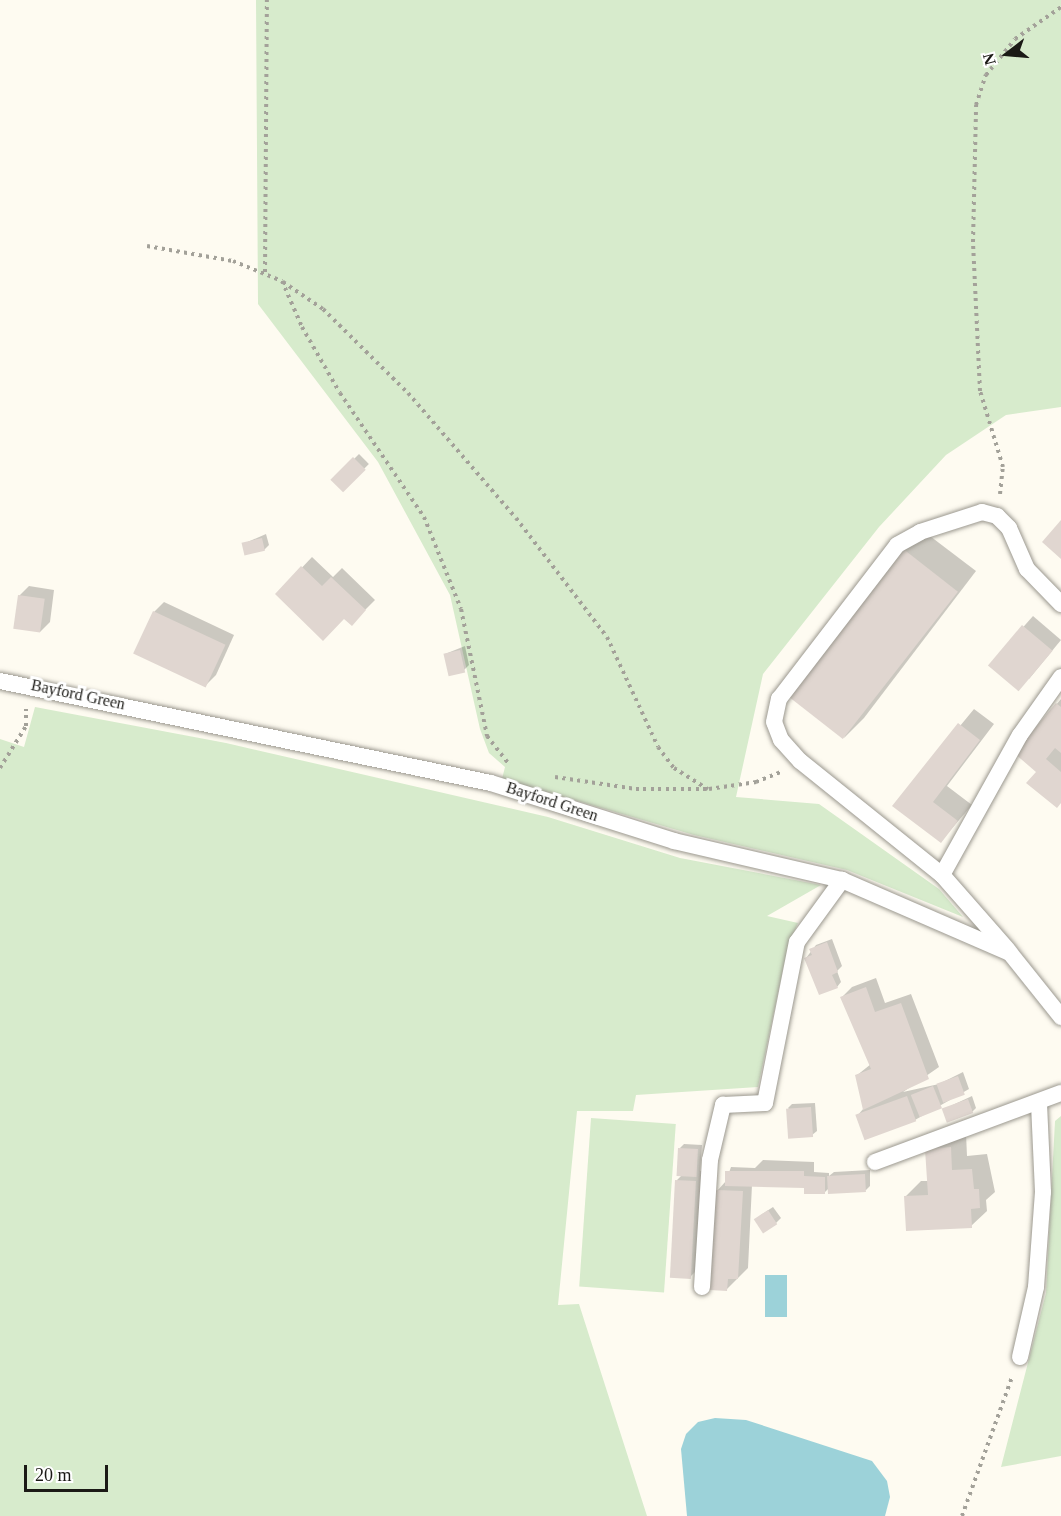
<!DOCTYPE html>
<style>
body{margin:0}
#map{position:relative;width:1061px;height:1516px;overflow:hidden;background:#fefbf1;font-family:Georgia,serif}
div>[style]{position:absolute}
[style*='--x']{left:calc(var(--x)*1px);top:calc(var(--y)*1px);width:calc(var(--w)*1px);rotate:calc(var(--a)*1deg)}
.green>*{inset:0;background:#d7ebcc;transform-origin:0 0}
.water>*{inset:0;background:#9cd2d9;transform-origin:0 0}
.shadow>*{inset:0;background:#0003;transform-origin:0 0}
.building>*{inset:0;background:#e0d6d0;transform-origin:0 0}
.path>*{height:4px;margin-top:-2px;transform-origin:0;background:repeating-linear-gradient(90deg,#a3a199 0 3px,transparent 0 7.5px)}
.roads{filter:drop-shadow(0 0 2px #9b988f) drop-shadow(0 0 2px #9b988f)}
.lane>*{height:16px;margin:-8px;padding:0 8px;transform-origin:8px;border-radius:8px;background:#fff}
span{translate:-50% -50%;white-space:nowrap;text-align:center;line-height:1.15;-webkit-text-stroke:6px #fff;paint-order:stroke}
.street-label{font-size:16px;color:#1b1a16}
.north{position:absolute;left:977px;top:24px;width:60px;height:60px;-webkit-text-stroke:4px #fff;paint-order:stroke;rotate:254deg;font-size:16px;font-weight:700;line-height:24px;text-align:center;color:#1b1a16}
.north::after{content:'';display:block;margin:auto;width:21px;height:27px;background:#1b1a16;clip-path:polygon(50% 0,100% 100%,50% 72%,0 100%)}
.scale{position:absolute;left:24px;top:1465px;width:84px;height:27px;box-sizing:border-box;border:3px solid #1b1a16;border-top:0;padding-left:8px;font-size:18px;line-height:21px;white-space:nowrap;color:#1b1a16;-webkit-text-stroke:4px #fff;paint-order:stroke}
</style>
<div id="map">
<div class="green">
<div style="clip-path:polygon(256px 0,1061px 0,1061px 407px,1006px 415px,946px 455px,879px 527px,763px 674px,736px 797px,819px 804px,939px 889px,963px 917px,847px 870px,694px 835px,502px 779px,505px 767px,489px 753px,480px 729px,450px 595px,378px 462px,258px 304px)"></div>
<div style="clip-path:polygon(35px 707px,226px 743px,548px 817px,680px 858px,821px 885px,767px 916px,798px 923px,788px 946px,758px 1087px,636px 1095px,633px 1111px,577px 1111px,558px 1305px,579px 1304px,647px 1516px,0 1516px,0 739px,24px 747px)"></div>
<div style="clip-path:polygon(1061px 1116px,1061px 1456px,1001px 1467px,1046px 1293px,1055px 1121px)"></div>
<div style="left:591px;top:1118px;width:85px;height:169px;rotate:4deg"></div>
</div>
<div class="water">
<div style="left:765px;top:1275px;width:22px;height:42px"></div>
<div style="clip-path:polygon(715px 1418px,746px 1420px,872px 1461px,887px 1481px,890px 1497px,885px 1516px,687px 1516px,681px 1449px,686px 1434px,698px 1422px)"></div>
</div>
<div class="shadow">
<div style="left:359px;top:454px;width:14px;height:37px;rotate:45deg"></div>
<div style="clip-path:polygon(922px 530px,976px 571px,864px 718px,844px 738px,903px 549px)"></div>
<div style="clip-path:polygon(266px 534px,269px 545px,264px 550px,243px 544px)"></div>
<div style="clip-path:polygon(312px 557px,333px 577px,342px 568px,375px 600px,351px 624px,344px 617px,277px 594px)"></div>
<div style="clip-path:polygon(29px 586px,54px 590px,50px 622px,40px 632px,19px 596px)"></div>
<div style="clip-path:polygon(164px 602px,234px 635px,216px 675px,206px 685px,154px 612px)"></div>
<div style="clip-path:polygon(1033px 616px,1061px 640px,1029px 679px,990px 665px)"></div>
<div style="clip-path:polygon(465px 646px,469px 665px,464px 670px,445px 654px)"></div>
<div style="clip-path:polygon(1061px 699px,1061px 802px,1038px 772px,1016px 753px)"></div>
<div style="clip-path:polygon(974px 709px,994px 724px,947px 786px,972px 805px,941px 841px,894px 806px)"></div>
<div style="clip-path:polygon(832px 939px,842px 966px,837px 971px,841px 982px,837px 987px,806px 958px,816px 945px)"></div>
<div style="clip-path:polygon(876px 978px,885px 1003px,911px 994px,939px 1067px,903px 1092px,939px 1084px,963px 1072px,969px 1089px,915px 1120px,857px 1116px,864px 1108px,856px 1076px,871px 1064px,842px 997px,852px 987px)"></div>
<div style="clip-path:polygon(972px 1096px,976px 1108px,972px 1112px,944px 1109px)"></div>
<div style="clip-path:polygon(815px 1103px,817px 1131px,812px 1135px,788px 1108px,792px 1104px)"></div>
<div style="clip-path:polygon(966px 1133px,967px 1156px,987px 1154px,995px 1192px,986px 1200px,987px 1211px,971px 1226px,906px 1196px,921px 1181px,929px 1181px,927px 1150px)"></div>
<div style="clip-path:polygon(684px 1144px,702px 1145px,700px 1171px,705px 1171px,699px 1268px,689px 1278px,677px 1180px,682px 1175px,680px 1148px)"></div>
<div style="clip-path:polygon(763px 1160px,814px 1162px,814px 1172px,829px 1173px,829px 1176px,834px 1172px,870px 1170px,870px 1186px,866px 1190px,829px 1188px,824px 1193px,805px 1187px,752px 1185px,748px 1268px,727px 1289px,717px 1191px,726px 1181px,731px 1167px,755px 1168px)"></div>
<div style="clip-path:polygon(773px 1207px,781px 1218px,776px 1223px,761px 1215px)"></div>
</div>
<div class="building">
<div style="left:353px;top:457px;width:18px;height:32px;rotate:45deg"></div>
<div style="clip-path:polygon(1061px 520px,1061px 559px,1042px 542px)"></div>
<div style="left:262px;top:538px;width:13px;height:21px;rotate:77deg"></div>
<div style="left:902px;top:548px;width:71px;height:187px;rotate:38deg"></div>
<div style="clip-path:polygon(301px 566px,322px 586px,331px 577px,366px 610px,352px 626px,344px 619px,323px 641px,275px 594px)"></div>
<div style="left:18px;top:595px;width:27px;height:34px;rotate:8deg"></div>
<div style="left:153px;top:611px;width:80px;height:47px;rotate:25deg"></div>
<div style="left:1022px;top:625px;width:40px;height:53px;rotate:40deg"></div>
<div style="left:460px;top:650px;width:23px;height:17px;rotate:77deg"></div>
<div style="clip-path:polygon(1056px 703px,1061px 707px,1061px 753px,1055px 748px,1046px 759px,1061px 772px,1061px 803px,1057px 808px,1026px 783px,1036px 772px,1014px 753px)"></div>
<div style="clip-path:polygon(958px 723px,980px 740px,933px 802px,958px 821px,941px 843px,892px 806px)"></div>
<div style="clip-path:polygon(827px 942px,838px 972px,832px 975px,838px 988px,819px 995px,804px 958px,812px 955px,809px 949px)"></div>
<div style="clip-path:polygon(866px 987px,875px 1012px,901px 1003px,929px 1079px,863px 1110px,855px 1075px,871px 1069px,840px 997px)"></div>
<div style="left:958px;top:1076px;width:20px;height:23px;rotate:70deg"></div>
<div style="left:933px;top:1086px;width:24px;height:24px;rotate:68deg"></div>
<div style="left:907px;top:1096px;width:27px;height:55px;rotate:70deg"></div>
<div style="left:968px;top:1099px;width:15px;height:28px;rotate:70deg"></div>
<div style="left:811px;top:1107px;width:30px;height:25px;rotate:86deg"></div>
<div style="clip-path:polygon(951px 1147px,952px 1170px,972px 1169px,974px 1189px,979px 1189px,980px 1208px,971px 1209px,972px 1228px,906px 1231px,904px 1196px,928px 1195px,925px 1149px)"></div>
<div style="left:678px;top:1148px;width:20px;height:28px;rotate:3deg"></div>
<div style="clip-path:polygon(725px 1171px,804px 1171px,804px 1176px,825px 1177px,825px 1194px,804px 1194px,804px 1188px,725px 1186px)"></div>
<div style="left:865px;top:1174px;width:18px;height:38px;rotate:87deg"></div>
<div style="left:675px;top:1180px;width:21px;height:98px;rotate:3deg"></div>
<div style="clip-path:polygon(716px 1190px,743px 1191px,738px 1279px,728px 1279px,727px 1291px,710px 1290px)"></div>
<div style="left:768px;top:1210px;width:17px;height:17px;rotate:57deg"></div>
</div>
<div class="path">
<div style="--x:147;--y:246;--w:87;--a:9.9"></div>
<div style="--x:233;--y:261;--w:53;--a:22.2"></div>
<div style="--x:282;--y:281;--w:50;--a:66.5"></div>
<div style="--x:302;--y:327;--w:76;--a:60.1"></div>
<div style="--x:340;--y:393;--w:150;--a:55.9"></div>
<div style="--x:424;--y:517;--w:99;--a:68.1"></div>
<div style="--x:461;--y:609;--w:130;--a:78.4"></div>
<div style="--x:487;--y:736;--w:34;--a:52"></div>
<div style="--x:265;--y:272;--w:272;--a:-89.6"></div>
<div style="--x:283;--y:282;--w:48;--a:34"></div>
<div style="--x:323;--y:309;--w:120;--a:44.7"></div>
<div style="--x:408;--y:393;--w:165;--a:49.2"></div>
<div style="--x:516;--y:518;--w:150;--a:52.6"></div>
<div style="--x:607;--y:637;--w:121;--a:65.1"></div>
<div style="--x:658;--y:747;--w:26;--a:53"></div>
<div style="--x:674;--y:768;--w:40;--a:32"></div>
<div style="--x:1000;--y:494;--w:27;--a:-84"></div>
<div style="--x:1003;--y:467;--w:79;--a:-106.8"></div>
<div style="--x:980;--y:391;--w:149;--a:-92.7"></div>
<div style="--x:973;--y:242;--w:137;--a:-88.7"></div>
<div style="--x:976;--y:105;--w:32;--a:-72"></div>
<div style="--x:986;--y:75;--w:46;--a:-51.1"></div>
<div style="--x:1015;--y:39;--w:56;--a:-34.8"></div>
<div style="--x:0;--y:768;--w:49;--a:-58.2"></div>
<div style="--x:26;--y:726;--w:17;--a:-90"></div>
<div style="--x:555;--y:777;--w:82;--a:8.4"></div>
<div style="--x:636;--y:789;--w:73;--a:0"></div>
<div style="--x:709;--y:789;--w:48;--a:-8.5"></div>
<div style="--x:756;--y:782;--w:27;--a:-22"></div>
<div style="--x:962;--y:1516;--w:148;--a:-70.2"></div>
</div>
<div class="roads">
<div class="lane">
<div style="--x:0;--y:681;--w:501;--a:11.74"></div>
<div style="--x:491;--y:783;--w:192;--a:17.6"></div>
<div style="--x:674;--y:841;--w:172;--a:13.1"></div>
<div style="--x:842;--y:880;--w:183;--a:23.5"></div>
<div style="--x:1010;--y:953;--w:82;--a:51.4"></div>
<div style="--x:942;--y:875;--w:160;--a:-60.9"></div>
<div style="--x:1020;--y:735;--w:71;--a:-54.7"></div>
<div style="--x:1008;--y:950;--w:100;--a:-131.3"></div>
<div style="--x:942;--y:875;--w:182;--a:-141.2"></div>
<div style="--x:800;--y:761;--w:28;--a:-132"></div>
<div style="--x:781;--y:740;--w:19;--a:-111"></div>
<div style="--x:774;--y:722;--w:24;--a:-78"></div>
<div style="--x:779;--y:699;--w:194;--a:-52.5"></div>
<div style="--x:897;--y:545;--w:26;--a:-29"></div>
<div style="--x:920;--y:532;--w:65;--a:-17.9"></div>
<div style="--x:982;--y:512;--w:16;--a:15"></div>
<div style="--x:997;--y:516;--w:17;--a:45"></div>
<div style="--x:1009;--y:528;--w:45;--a:66.3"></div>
<div style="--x:1027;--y:569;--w:49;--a:45.8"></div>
<div style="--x:875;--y:1162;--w:198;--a:-20.4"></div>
<div style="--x:702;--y:1287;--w:127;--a:-86.4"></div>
<div style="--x:710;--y:1160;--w:57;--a:-76.7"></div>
<div style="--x:723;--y:1105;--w:42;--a:-2.7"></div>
<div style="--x:765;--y:1103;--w:164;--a:-78.8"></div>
<div style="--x:797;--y:942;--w:77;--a:-54"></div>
<div style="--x:1020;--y:1357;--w:72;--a:-77.1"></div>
<div style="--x:1036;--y:1287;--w:95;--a:-85.8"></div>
<div style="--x:1043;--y:1192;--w:89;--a:-92.6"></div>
</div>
</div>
<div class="street-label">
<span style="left:78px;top:695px;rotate:12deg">Bayford Green</span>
<span style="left:552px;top:802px;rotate:18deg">Bayford Green</span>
</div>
<div class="north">N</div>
<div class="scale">20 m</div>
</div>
